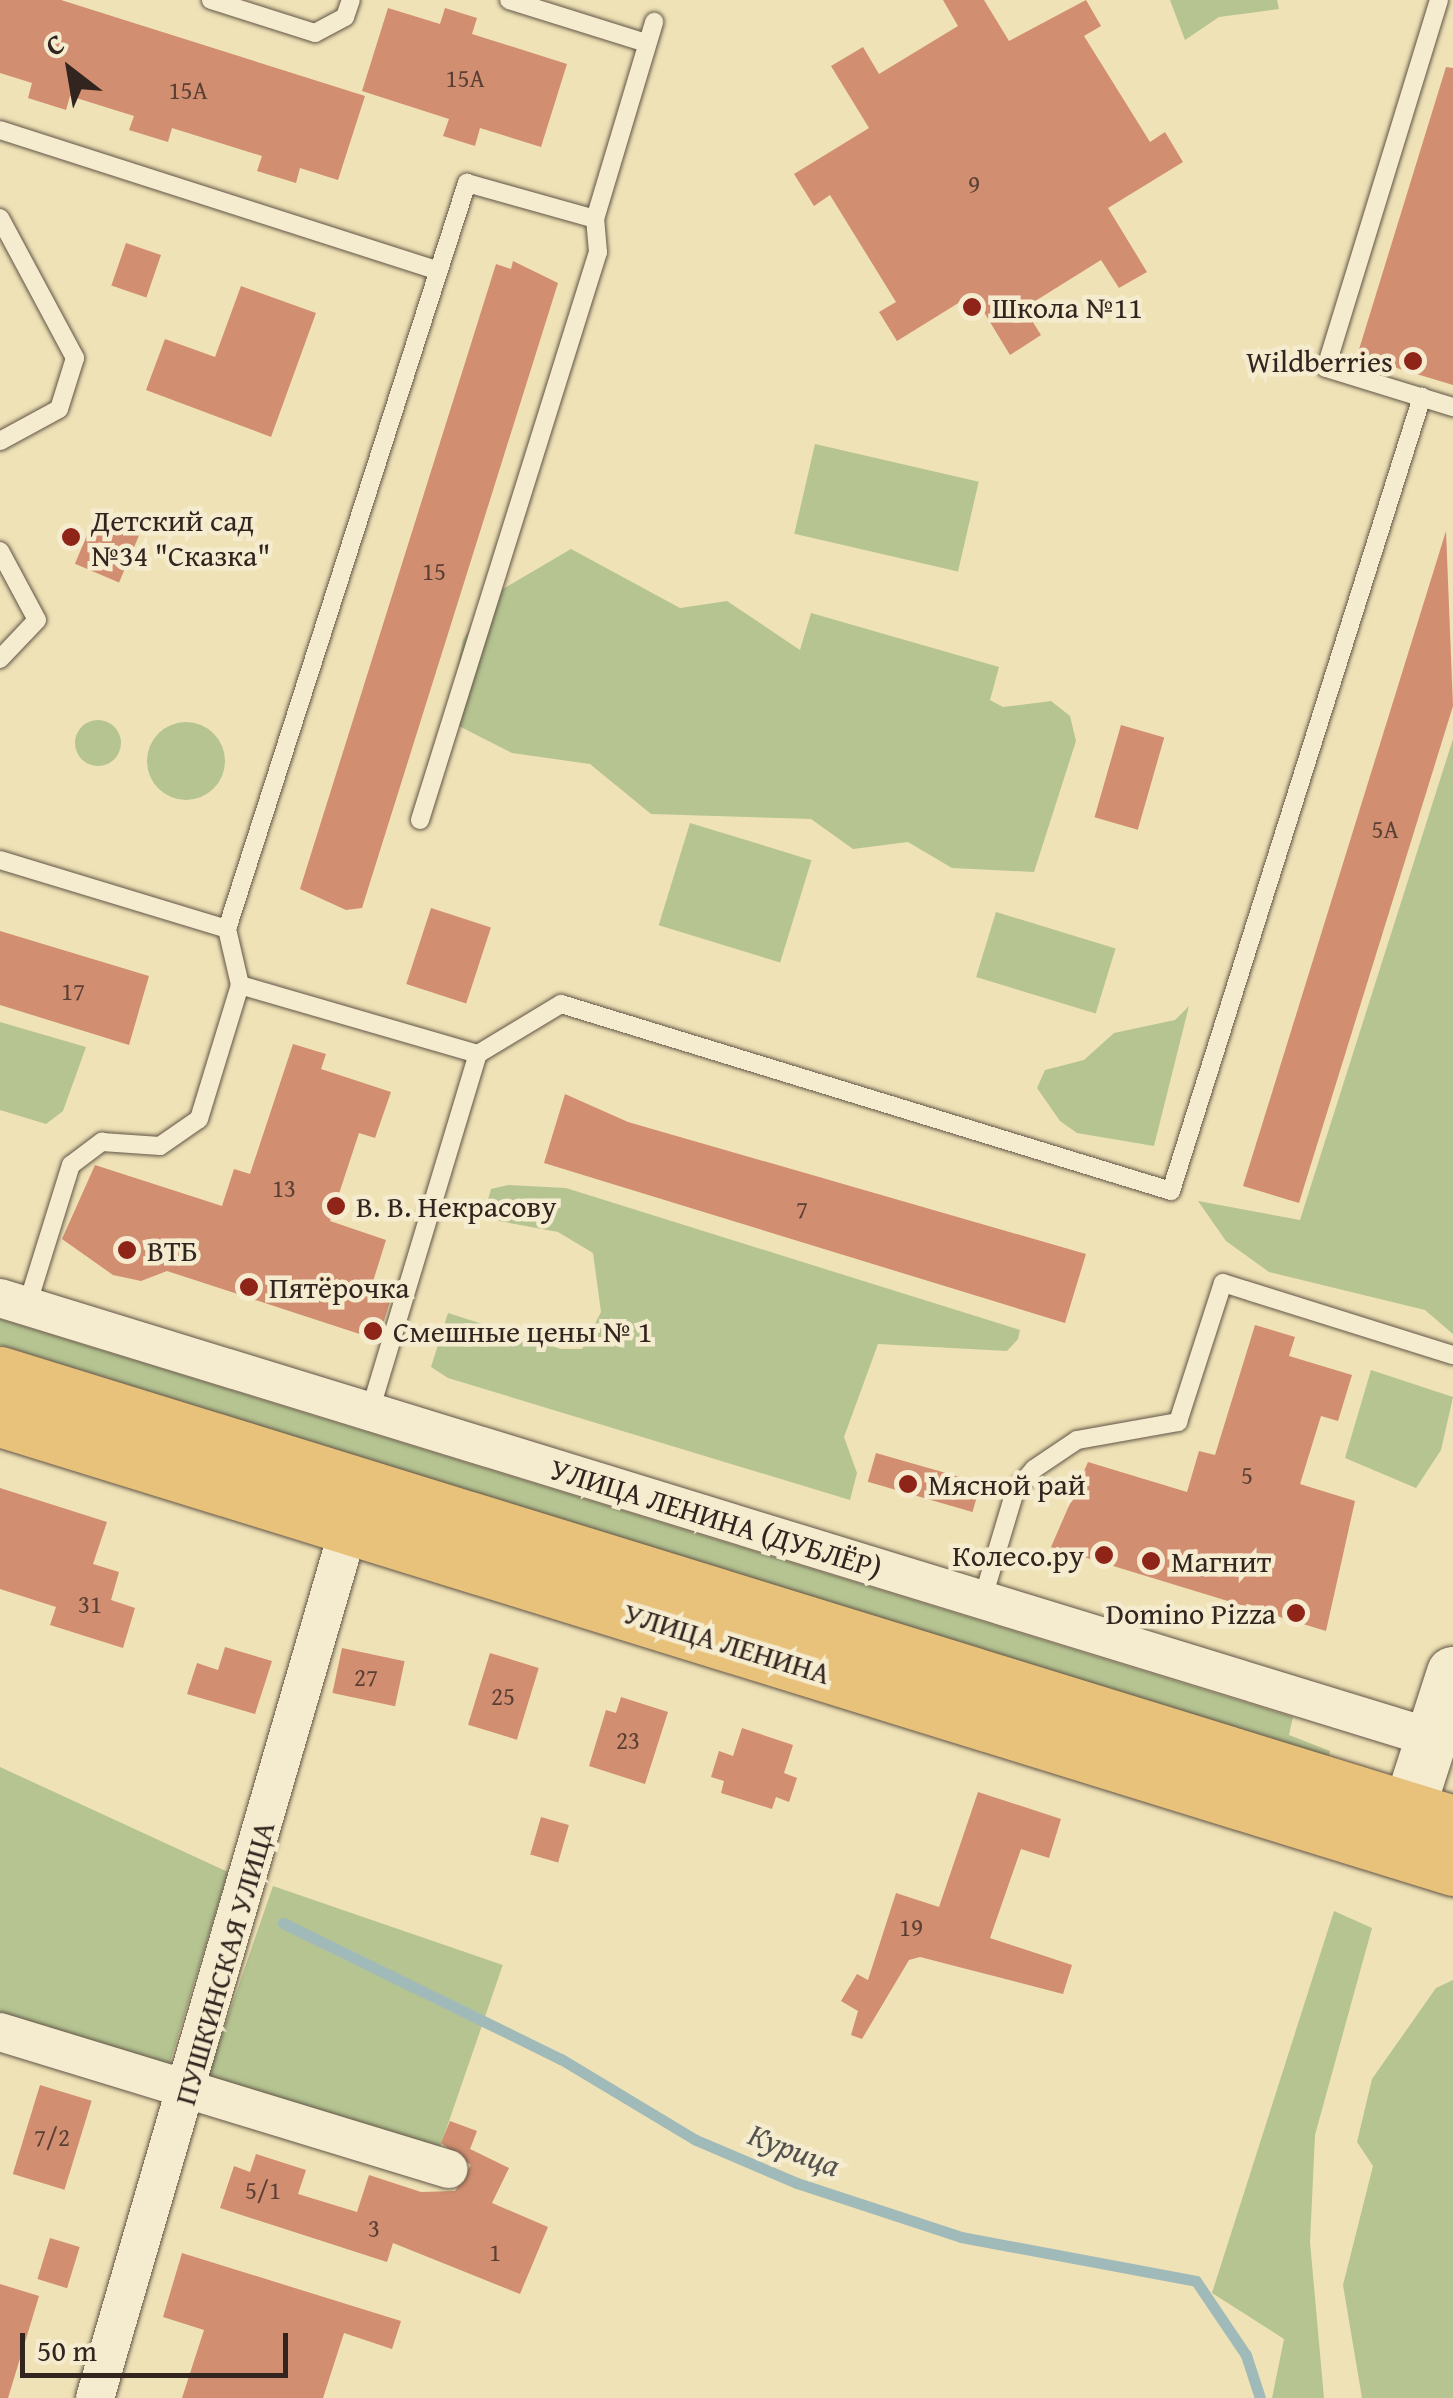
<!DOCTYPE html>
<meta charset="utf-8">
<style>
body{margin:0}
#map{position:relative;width:1453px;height:2398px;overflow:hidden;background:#efe2b6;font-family:"Gentium Book Plus",serif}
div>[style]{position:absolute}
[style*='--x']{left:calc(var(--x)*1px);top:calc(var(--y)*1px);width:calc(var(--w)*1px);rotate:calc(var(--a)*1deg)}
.green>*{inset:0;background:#b5c491;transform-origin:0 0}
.round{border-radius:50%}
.stream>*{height:11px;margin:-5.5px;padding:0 5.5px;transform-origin:5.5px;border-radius:5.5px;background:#a0baba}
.building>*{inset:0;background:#d28e70;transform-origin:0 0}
.roads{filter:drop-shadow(0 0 2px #615446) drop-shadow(0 0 2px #615446)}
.lane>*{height:18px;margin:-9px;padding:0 9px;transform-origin:9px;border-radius:9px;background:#f5ecd0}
.street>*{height:38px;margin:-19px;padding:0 19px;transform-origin:19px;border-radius:19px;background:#f5ecd0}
.secondary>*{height:52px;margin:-26px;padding:0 26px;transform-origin:26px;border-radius:26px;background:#f5ecd0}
.primary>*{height:55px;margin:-27.5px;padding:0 27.5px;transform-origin:27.5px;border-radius:27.5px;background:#e8c17b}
.dots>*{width:28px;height:28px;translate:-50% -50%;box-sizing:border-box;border:5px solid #f5ecd0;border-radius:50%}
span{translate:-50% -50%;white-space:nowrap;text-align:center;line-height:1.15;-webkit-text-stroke:9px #f5ecd0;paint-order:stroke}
.number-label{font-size:25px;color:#5a3f34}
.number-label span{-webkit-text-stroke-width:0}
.poi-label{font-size:30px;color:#322520}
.left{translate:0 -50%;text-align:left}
.right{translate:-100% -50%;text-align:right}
.street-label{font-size:30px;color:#322520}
.water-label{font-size:32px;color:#53524e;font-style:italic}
.north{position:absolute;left:20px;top:20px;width:100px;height:100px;-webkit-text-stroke:8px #f5ecd0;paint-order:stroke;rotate:329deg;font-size:28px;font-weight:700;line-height:40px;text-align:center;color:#322520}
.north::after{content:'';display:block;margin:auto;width:35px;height:45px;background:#322520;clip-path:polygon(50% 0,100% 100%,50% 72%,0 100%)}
.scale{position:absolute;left:20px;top:2333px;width:268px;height:45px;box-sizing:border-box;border:5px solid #322520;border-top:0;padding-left:12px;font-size:30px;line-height:35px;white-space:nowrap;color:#322520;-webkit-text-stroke:8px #f5ecd0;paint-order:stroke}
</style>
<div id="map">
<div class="green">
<div style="clip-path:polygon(1170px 0,1277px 0,1279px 9px,1219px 17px,1185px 40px)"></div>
<div style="left:815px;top:444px;width:168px;height:92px;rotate:13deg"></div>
<div style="clip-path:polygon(571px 549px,680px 608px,727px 601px,800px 650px,811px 613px,999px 667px,990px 700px,1003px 707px,1051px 701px,1070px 716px,1076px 741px,1034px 872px,952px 868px,908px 842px,853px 849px,811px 819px,651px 814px,590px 764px,512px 753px,447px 720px,463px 640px,491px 596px)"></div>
<div class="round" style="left:75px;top:720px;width:46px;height:46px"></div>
<div class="round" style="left:147px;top:722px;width:78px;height:78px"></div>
<div style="clip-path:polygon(1453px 739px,1453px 1334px,1425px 1310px,1269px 1272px,1226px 1241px,1198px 1201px,1300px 1220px)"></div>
<div style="left:690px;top:823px;width:127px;height:107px;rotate:17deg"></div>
<div style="left:996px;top:912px;width:125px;height:68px;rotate:17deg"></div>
<div style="clip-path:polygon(1189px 1006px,1154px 1146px,1077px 1133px,1060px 1121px,1037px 1088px,1045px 1070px,1084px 1060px,1114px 1033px,1175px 1020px)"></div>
<div style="clip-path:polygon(0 1022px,86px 1047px,63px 1111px,46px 1124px,0 1110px)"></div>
<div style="clip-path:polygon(508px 1185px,566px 1188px,1020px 1330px,1018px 1339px,1007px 1351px,878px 1344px,844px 1437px,857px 1473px,850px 1500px,448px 1378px,431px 1367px,448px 1313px,561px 1349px,582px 1349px,601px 1312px,593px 1253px,558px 1232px,499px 1221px,486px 1207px,491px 1189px)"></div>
<div style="clip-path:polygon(0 1319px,1293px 1717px,1289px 1735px,1330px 1751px,1328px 1759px,0 1345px)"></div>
<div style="clip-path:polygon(1371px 1370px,1453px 1397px,1441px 1450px,1416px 1488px,1345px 1458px)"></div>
<div style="clip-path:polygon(0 1767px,228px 1872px,169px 2065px,0 2019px)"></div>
<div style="left:273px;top:1886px;width:243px;height:202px;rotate:19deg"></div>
<div style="clip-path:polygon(1334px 1911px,1372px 1928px,1315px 2135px,1310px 2242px,1324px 2398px,1272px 2398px,1284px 2339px,1212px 2293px)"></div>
<div style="clip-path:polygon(1453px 1980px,1453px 2398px,1362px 2398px,1343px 2285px,1373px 2166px,1357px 2142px,1372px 2079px,1436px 1988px)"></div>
</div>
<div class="stream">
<div style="--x:283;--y:1923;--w:309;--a:26.1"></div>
<div style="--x:561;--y:2059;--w:157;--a:31"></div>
<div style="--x:696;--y:2140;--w:110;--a:23.1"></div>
<div style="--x:797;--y:2183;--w:173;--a:18.2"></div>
<div style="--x:961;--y:2237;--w:239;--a:10.6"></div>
<div style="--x:1196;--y:2281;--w:89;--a:56"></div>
<div style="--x:1246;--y:2355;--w:45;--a:72"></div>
</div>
<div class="building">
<div style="clip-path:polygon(0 0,61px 0,365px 96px,338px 180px,300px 168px,296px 183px,257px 171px,262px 156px,172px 128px,168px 142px,129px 130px,134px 116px,70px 96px,66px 110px,28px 98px,32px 83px,0 73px)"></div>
<div style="clip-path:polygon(943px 0,984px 0,1009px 41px,1086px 0,1101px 26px,1084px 36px,1150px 142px,1165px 132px,1183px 162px,1108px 208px,1147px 272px,1119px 288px,1101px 260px,1024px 308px,1041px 335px,1010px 355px,973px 294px,897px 341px,879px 312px,896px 302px,830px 195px,814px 206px,794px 174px,869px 128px,831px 66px,863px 47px,879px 74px,958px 26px)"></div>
<div style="clip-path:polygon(388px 8px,440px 24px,445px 8px,477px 18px,472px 34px,567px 64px,541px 147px,480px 128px,475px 146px,443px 136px,449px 119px,362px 91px)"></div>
<div style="clip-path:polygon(1446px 67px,1453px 68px,1453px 385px,1357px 356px)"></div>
<div style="left:126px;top:243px;width:37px;height:45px;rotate:19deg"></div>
<div style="clip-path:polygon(513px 261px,558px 283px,362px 908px,346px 910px,300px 889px,496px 264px,511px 269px)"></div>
<div style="clip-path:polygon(241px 286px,316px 313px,271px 437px,146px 390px,165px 339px,215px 357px)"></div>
<div style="left:96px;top:514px;width:48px;height:54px;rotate:23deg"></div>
<div style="clip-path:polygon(1446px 531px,1453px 706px,1299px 1203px,1243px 1186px)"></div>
<div style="left:1121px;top:725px;width:45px;height:96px;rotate:16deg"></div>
<div style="left:431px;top:908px;width:63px;height:80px;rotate:18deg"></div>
<div style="clip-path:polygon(0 931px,149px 976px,129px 1045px,0 1005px)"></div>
<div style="clip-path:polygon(293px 1044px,326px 1054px,321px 1069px,391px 1092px,375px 1138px,359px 1133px,330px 1221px,386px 1240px,370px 1291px,391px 1298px,378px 1340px,167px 1271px,141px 1281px,113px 1275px,62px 1239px,95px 1165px,222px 1206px,234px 1169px,250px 1174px)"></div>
<div style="clip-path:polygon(565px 1094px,628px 1122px,1086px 1254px,1065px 1323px,544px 1163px)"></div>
<div style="clip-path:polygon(1255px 1325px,1295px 1337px,1289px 1356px,1352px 1375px,1338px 1421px,1321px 1416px,1300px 1484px,1355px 1501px,1326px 1631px,1051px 1547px,1088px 1462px,1187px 1492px,1199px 1451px,1215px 1455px)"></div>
<div style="left:876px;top:1453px;width:109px;height:30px;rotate:16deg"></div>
<div style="clip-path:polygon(0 1488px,107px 1522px,93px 1564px,119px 1572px,111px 1600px,135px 1608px,123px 1648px,50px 1625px,56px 1607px,0 1589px)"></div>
<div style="clip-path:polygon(225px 1647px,272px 1661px,255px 1714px,187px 1694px,197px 1663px,218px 1670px)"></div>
<div style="left:342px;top:1648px;width:64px;height:46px;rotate:12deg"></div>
<div style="left:490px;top:1653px;width:51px;height:75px;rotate:17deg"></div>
<div style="clip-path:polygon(621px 1697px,668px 1712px,645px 1784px,589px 1766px,606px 1710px,616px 1713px)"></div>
<div style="clip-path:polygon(742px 1728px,793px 1745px,784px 1773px,797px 1778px,789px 1802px,776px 1797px,772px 1809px,721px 1793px,724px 1781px,711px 1777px,719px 1751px,733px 1756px)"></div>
<div style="clip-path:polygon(978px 1792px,1061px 1819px,1049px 1858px,1021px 1849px,990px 1938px,1072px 1965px,1063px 1994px,920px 1957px,909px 1960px,862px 2039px,851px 2035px,858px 2011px,841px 2001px,857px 1974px,868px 1980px,896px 1893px,939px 1907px)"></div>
<div style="left:541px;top:1817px;width:29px;height:39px;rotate:16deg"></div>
<div style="left:40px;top:2085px;width:54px;height:93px;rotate:17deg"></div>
<div style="clip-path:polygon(450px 2121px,477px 2131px,470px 2149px,509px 2168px,492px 2203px,548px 2227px,520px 2294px,393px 2243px,387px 2262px,220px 2208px,234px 2166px,250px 2172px,256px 2154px,306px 2170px,298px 2194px,357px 2212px,369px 2175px,421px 2192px,455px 2191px,471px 2165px,441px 2143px)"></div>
<div style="left:50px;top:2238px;width:31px;height:43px;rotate:17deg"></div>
<div style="clip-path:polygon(182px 2253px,401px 2321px,392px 2349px,344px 2333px,323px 2398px,182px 2398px,204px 2330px,163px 2317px)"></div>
<div style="clip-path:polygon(0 2284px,39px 2296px,8px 2398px,0 2398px)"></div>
</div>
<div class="roads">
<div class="lane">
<div style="--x:211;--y:0;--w:109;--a:17.6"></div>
<div style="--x:315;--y:33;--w:34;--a:-28"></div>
<div style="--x:345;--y:17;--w:18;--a:-71"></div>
<div style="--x:509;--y:0;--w:144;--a:17.4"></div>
<div style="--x:1439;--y:0;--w:385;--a:107.1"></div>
<div style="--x:1326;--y:368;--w:133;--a:17.1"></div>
<div style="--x:0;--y:130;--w:460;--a:17.8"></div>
<div style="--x:0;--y:218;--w:159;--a:61.8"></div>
<div style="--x:75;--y:358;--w:53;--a:107.4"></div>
<div style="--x:59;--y:409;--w:67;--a:151.5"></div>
<div style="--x:0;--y:551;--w:78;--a:61.8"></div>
<div style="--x:37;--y:620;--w:54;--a:133.5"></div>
<div style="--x:420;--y:820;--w:595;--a:-72.6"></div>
<div style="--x:598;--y:252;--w:33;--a:-95"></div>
<div style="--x:0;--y:860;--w:237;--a:16.9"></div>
<div style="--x:227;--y:929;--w:57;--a:76.9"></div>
<div style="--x:240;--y:985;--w:248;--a:16.2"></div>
<div style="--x:227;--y:929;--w:784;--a:-72.17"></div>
<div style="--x:467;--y:183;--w:133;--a:15.7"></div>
<div style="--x:595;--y:219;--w:206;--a:-73.3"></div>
<div style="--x:27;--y:1306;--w:148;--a:-72.7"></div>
<div style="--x:71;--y:1165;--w:39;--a:-37"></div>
<div style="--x:102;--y:1142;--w:58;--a:3.9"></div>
<div style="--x:160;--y:1146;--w:47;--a:-34.7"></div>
<div style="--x:199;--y:1119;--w:140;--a:-73"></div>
<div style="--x:370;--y:1411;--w:373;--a:-73.2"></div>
<div style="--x:478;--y:1054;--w:97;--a:-31.1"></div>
<div style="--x:561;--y:1004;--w:638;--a:17.04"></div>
<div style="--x:1171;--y:1191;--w:833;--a:-72.46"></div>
<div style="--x:982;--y:1601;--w:115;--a:-73.3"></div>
<div style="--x:1015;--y:1491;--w:29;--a:-49"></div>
<div style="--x:1034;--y:1469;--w:52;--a:-34"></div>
<div style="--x:1077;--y:1440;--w:103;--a:-10.1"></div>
<div style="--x:1178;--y:1422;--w:146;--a:-72.1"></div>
<div style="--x:1223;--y:1283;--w:241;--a:17.4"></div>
</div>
<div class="street">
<div style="--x:0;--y:1298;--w:1498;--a:17.08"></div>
<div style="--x:0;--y:2032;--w:469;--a:17"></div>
<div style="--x:95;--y:2398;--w:907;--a:-73.74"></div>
</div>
<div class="secondary">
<div style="--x:1396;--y:1849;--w:185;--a:-72.1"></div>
</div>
<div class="primary">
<div style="--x:0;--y:1374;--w:1521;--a:17.17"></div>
<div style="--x:0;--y:1419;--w:1521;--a:17.17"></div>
</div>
</div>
<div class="dots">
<div style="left:972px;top:307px;background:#8f2418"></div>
<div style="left:1413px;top:361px;background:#8f2418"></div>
<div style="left:71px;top:537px;background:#8f2418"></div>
<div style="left:336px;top:1206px;background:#8f2418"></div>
<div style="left:127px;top:1250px;background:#8f2418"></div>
<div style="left:249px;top:1287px;background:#8f2418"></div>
<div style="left:373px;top:1331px;background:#8f2418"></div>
<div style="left:908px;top:1484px;background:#8f2418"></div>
<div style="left:1104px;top:1555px;background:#8f2418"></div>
<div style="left:1151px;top:1561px;background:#8f2418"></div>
<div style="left:1296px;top:1613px;background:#8f2418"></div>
</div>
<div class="number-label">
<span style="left:465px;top:78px">15А</span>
<span style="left:188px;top:90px">15А</span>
<span style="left:974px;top:184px">9</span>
<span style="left:434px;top:571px">15</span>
<span style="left:1385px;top:829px">5А</span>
<span style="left:73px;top:991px">17</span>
<span style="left:284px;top:1188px">13</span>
<span style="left:802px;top:1209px">7</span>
<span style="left:1247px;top:1475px">5</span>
<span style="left:90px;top:1604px">31</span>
<span style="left:366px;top:1677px">27</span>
<span style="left:503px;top:1696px">25</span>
<span style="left:628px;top:1740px">23</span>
<span style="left:911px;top:1927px">19</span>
<span style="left:52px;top:2137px">7/2</span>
<span style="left:263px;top:2190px">5/1</span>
<span style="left:374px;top:2228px">3</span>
<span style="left:495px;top:2252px">1</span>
</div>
<div class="poi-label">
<span class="left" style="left:992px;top:307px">Школа №11</span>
<span class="right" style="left:1393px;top:361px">Wildberries</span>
<span class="left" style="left:91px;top:537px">Детский сад<br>№34 "Сказка"</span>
<span class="left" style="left:356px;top:1206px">В. В. Некрасову</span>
<span class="left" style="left:147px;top:1250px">ВТБ</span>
<span class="left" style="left:269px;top:1287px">Пятёрочка</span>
<span class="left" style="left:393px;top:1331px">Смешные цены № 1</span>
<span class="left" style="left:928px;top:1484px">Мясной рай</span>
<span class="right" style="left:1084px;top:1555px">Колесо.ру</span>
<span class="left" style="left:1171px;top:1561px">Магнит</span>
<span class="right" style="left:1276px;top:1613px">Domino Pizza</span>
</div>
<div class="street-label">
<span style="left:716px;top:1518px;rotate:17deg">УЛИЦА ЛЕНИНА (ДУБЛЁР)</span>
<span style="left:727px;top:1643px;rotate:17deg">УЛИЦА ЛЕНИНА</span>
<span style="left:224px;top:1963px;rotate:-74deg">ПУШКИНСКАЯ УЛИЦА</span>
</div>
<div class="water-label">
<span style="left:794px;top:2150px;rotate:21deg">Курица</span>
</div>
<div class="north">С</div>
<div class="scale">50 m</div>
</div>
